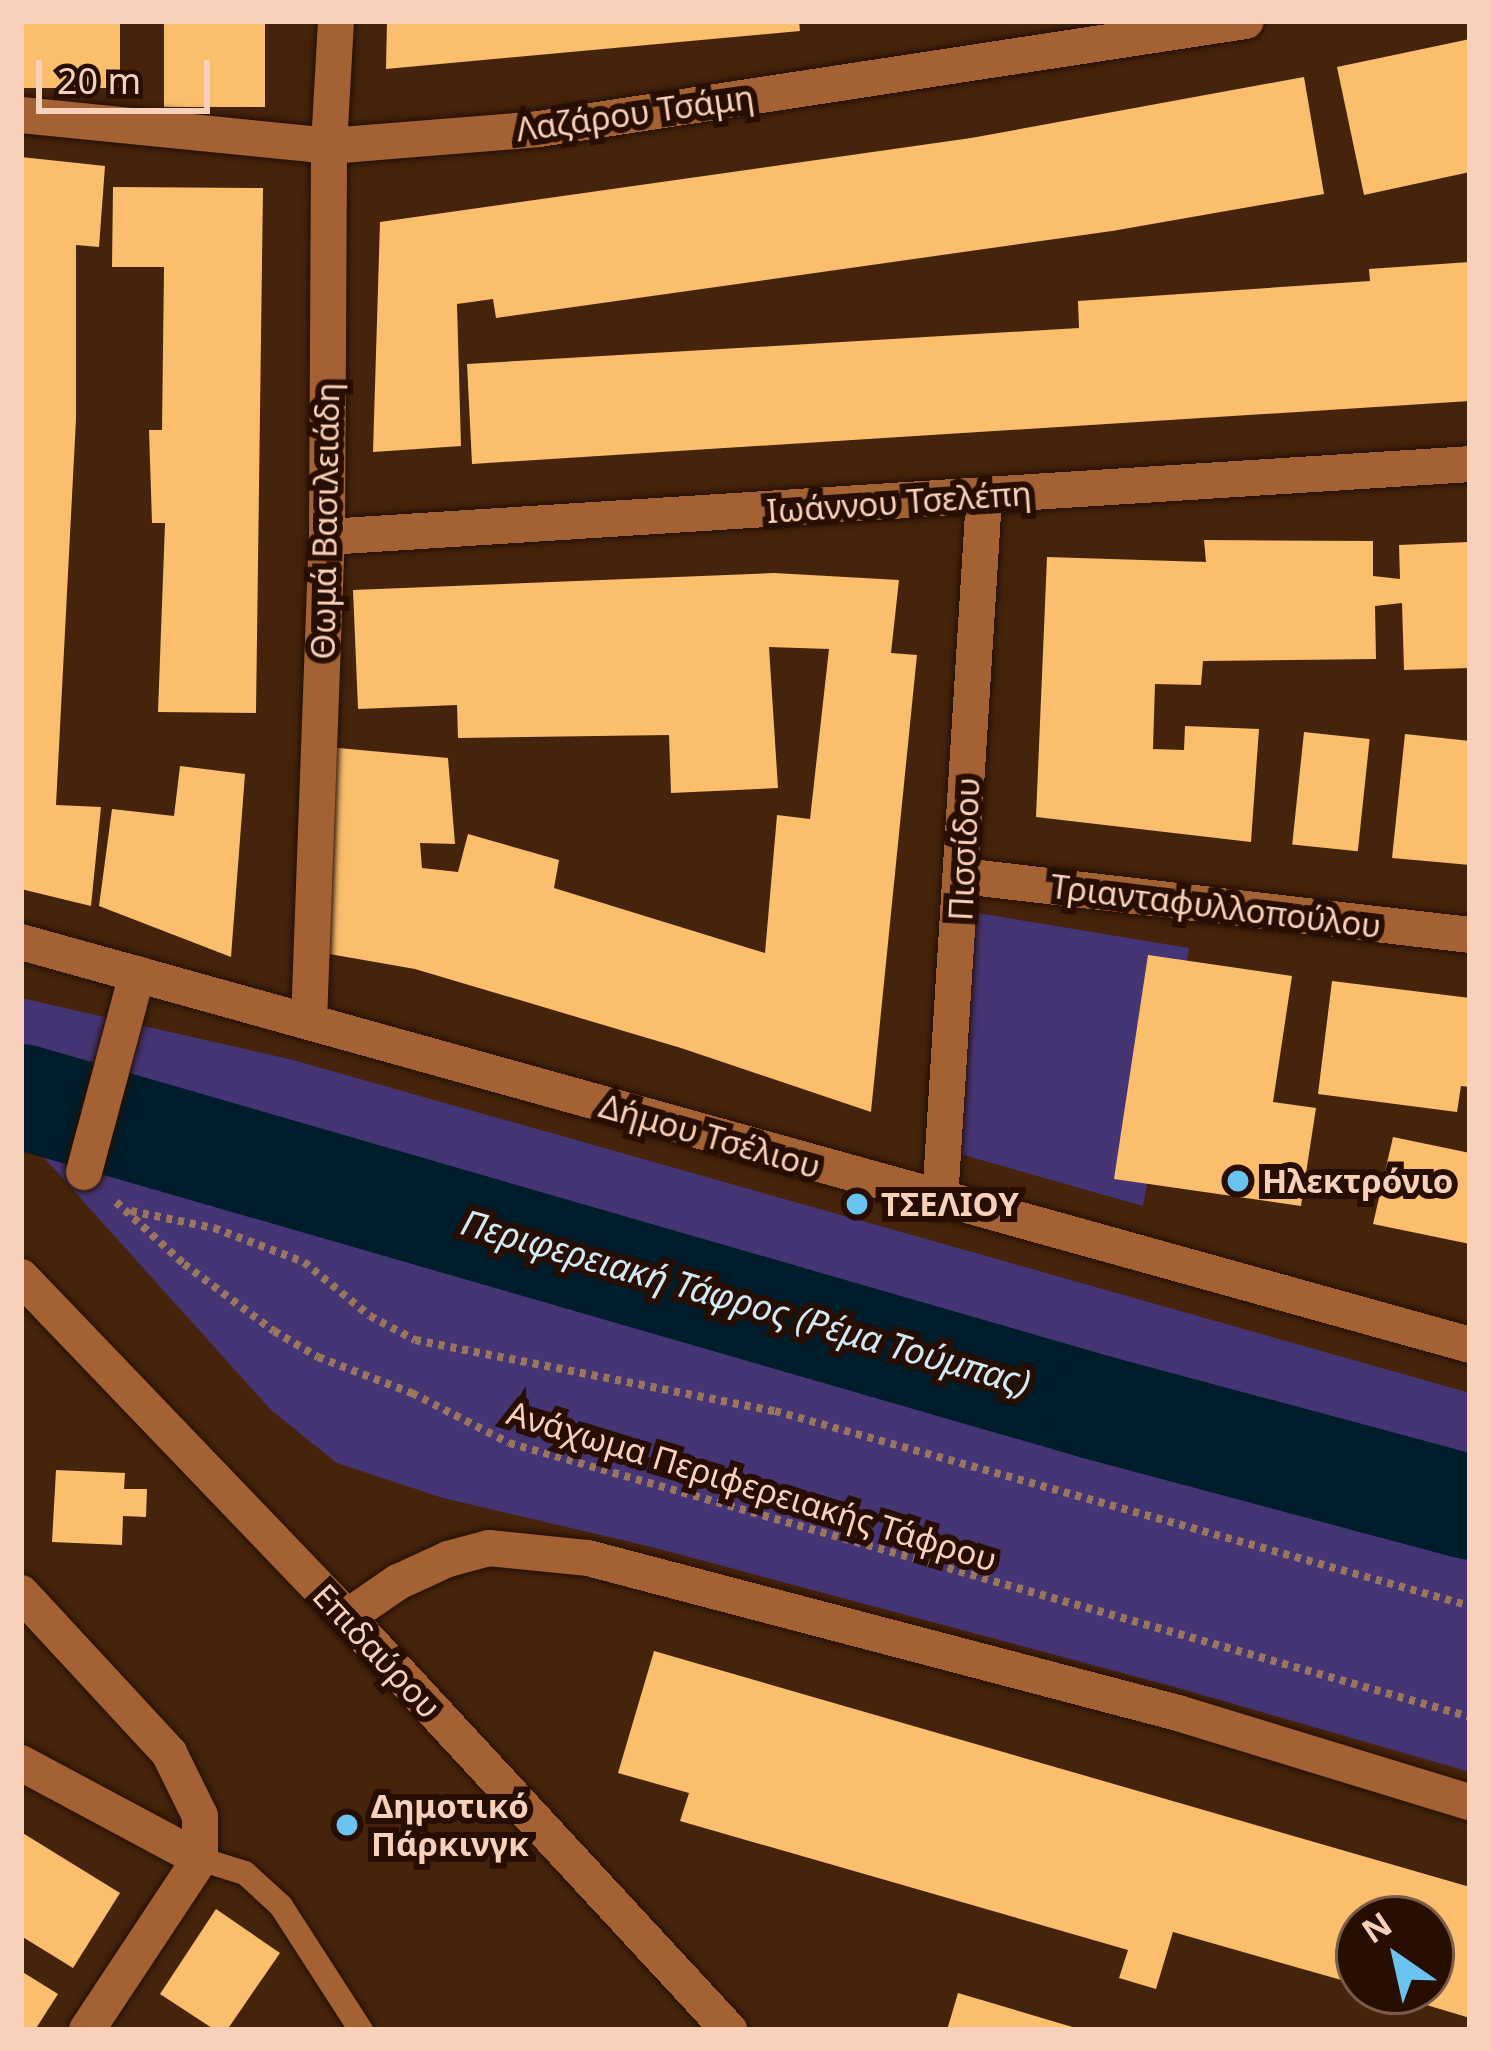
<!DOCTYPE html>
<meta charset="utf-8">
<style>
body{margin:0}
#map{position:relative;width:1491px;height:2051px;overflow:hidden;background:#46240c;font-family:"Noto Sans",sans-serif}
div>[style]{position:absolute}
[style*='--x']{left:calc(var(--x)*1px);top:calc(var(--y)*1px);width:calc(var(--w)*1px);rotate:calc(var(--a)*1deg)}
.green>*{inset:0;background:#463575}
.river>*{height:105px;margin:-52.5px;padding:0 52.5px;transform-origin:52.5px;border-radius:52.5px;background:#001d2c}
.building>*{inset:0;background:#fbbe6d;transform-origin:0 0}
.path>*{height:8px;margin-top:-4px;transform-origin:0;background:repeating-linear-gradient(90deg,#9a765f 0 6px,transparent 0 12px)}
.roads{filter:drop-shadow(0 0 3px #251004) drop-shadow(0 0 3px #251004)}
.lane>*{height:24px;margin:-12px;padding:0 12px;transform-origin:12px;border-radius:12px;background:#a46134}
.street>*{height:36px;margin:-18px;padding:0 18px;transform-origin:18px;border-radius:18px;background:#a46134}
.secondary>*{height:36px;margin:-18px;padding:0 18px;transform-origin:18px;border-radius:18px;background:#a46134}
.dots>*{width:33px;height:33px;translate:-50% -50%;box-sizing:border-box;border:6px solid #280e00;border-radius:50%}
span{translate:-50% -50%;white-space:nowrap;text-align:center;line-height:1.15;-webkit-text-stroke:12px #280e00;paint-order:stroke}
.street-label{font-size:33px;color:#f7d1ba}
.poi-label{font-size:33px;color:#f7d1ba;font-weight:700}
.left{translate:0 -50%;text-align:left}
.water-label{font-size:36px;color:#d1e8f5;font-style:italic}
.frame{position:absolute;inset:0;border:24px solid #f7d1ba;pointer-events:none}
.north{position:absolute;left:1335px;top:1895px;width:120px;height:120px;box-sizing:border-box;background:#280e00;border:3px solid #7b5c4a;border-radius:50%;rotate:326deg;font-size:33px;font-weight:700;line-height:48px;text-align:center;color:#f7d1ba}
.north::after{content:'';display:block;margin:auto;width:42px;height:54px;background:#6ac3f1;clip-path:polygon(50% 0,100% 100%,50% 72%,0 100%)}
.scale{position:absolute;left:36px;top:60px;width:174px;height:54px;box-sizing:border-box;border:6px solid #f7d1ba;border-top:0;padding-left:15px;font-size:36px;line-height:42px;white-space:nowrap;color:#f7d1ba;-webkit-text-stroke:9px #280e00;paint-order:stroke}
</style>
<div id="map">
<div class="green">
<div style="clip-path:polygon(965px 911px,1189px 948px,1143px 1206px,960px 1154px)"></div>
<div style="clip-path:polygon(21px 998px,293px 1060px,1470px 1393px,1470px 1772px,1178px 1688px,656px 1548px,443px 1498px,337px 1463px,271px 1410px,21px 1132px)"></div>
</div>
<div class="river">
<div style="--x:21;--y:1096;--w:1120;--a:16.12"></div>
<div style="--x:1097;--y:1407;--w:386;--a:15"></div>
</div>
<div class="building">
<div style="left:21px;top:21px;width:99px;height:67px"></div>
<div style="left:164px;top:21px;width:101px;height:86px"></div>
<div style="clip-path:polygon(387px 21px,799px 21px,800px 31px,386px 69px)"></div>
<div style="clip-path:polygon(1470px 39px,1470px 172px,1364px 195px,1337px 67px)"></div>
<div style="clip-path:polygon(1304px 77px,1324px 194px,1112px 231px,496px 318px,493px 299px,457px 304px,461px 446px,373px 452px,380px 222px,971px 138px)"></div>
<div style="clip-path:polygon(21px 157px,105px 166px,99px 247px,76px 245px,76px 419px,56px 805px,101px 807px,91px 906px,21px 889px)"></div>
<div style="clip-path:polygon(113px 187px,263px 188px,256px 713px,158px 712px,165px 523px,152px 523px,149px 430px,162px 430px,164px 267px,112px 267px)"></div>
<div style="clip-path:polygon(1470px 262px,1470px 401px,472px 464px,467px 364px,1079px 328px,1078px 301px,1370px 281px,1369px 269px)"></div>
<div style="clip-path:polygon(1204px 540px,1373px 541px,1373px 576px,1400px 579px,1399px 545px,1469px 542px,1470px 668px,1404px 670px,1402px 603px,1375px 606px,1376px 659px,1203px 661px,1201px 685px,1155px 684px,1153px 749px,1184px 750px,1185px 726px,1259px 729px,1251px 842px,1036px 817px,1047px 557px,1206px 562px)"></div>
<div style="clip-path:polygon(774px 573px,899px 580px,891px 653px,917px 655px,871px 1112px,681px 1048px,415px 969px,318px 952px,327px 747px,448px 758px,455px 844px,420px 843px,422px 868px,458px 872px,468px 834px,559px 860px,554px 888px,765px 953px,777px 815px,810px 819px,829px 649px,769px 647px,778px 788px,671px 793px,669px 735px,458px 738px,457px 705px,358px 709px,353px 590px)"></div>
<div style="left:1304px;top:732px;width:66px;height:113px;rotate:6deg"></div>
<div style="clip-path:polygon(1405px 734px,1470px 741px,1470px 865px,1392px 858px)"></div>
<div style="clip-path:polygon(180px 766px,245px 774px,231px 957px,99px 906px,112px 809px,174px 816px)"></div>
<div style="clip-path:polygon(1148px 955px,1292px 976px,1273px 1102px,1316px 1108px,1301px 1206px,1114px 1179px)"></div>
<div style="clip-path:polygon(1332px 981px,1470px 998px,1470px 1087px,1461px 1086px,1457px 1112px,1318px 1094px)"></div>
<div style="clip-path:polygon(1393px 1137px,1470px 1153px,1470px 1244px,1373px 1224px)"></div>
<div style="clip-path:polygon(56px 1470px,125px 1473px,124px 1489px,147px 1489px,146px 1517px,123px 1516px,122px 1545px,52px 1542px)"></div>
<div style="clip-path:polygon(654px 1651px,1470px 1887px,1470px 2018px,1383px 1992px,1431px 1991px,1431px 1919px,1359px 1919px,1359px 1985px,1173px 1932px,1156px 1989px,1119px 1978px,1128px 1950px,680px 1821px,689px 1793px,618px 1773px)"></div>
<div style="clip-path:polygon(21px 1832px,120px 1893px,73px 1968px,21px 1936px)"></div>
<div style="clip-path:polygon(216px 1909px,280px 1953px,227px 2030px,215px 2030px,160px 1994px)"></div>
<div style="clip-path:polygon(21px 1971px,58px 1994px,35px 2030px,21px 2030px)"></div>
<div style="clip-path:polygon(958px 1993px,1079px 2029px,1079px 2030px,947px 2030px)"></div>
</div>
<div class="path">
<div style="--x:116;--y:1202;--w:92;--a:42.4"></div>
<div style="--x:184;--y:1264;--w:112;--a:36.7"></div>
<div style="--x:274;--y:1331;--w:51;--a:30.6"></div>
<div style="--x:318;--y:1357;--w:101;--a:21"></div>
<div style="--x:412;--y:1393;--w:109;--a:27.3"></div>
<div style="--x:509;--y:1443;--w:999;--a:15.91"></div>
<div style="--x:131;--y:1211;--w:85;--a:11.6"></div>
<div style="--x:214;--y:1228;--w:96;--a:20.7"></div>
<div style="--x:304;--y:1262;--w:85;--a:39.3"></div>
<div style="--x:370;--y:1316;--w:51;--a:28.1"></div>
<div style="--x:415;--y:1340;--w:367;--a:11.2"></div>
<div style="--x:775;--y:1411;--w:722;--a:15.67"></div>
</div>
<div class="roads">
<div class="lane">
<div style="--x:200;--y:1859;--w:47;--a:17.3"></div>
<div style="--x:245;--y:1873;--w:49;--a:42.5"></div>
<div style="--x:281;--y:1906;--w:148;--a:57.2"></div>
</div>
<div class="street">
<div style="--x:21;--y:115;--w:310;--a:5.7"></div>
<div style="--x:329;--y:146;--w:211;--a:-4.6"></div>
<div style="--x:539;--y:129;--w:715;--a:-8.69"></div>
<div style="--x:327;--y:537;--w:1145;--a:-3.65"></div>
<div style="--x:962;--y:876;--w:511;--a:6.62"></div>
<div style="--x:309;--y:1022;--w:485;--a:-87.9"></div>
<div style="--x:327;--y:537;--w:391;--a:-89.7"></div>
<div style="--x:329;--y:146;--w:125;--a:-86.8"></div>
<div style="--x:84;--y:1172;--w:205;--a:-75"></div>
<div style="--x:940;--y:1201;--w:705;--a:-86.42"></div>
<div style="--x:21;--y:1593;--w:218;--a:47.2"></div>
<div style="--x:169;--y:1753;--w:70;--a:63.8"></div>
<div style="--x:200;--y:1816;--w:43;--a:90"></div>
<div style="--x:200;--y:1859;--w:205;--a:123.5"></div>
<div style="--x:347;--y:1617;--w:62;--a:-34.5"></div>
<div style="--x:398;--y:1582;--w:55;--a:-24.7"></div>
<div style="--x:448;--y:1559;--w:42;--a:-15"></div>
<div style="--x:489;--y:1548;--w:100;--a:5.8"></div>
<div style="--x:588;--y:1558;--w:610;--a:14.72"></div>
<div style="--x:1178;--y:1713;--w:305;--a:17"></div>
<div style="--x:21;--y:1763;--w:203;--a:28.2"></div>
</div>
<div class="secondary">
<div style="--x:21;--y:942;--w:1504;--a:15.54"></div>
<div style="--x:21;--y:1277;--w:471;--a:46.2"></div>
<div style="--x:347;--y:1617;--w:563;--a:47.23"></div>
</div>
</div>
<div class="dots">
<div style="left:1238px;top:1181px;background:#6ac3f1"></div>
<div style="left:857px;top:1204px;background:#6ac3f1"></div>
<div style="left:347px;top:1825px;background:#6ac3f1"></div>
</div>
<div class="street-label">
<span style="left:635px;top:113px;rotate:-8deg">Λαζάρου Τσάμη</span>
<span style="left:899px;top:502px;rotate:-4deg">Ιωάννου Τσελέπη</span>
<span style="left:325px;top:521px;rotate:-89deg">Θωμά Βασιλειάδη</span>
<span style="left:964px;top:849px;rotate:-87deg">Πισσίδου</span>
<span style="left:1216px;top:906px;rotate:7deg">Τριανταφυλλοπούλου</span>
<span style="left:710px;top:1136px;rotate:16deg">Δήμου Τσέλιου</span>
<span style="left:752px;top:1486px;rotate:17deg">Ανάχωμα Περιφερειακής Τάφρου</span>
<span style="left:377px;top:1651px;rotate:47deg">Επιδαύρου</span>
</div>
<div class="poi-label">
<span class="left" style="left:1262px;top:1181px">Ηλεκτρόνιο</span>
<span class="left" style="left:881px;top:1204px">ΤΣΕΛΙΟΥ</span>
<span class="left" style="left:371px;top:1825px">Δημοτικό<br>Πάρκινγκ</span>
</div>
<div class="water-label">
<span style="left:746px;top:1302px;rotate:16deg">Περιφερειακή Τάφρος (Ρέμα Τούμπας)</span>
</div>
<div class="frame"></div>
<div class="north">N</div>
<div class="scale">20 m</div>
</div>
